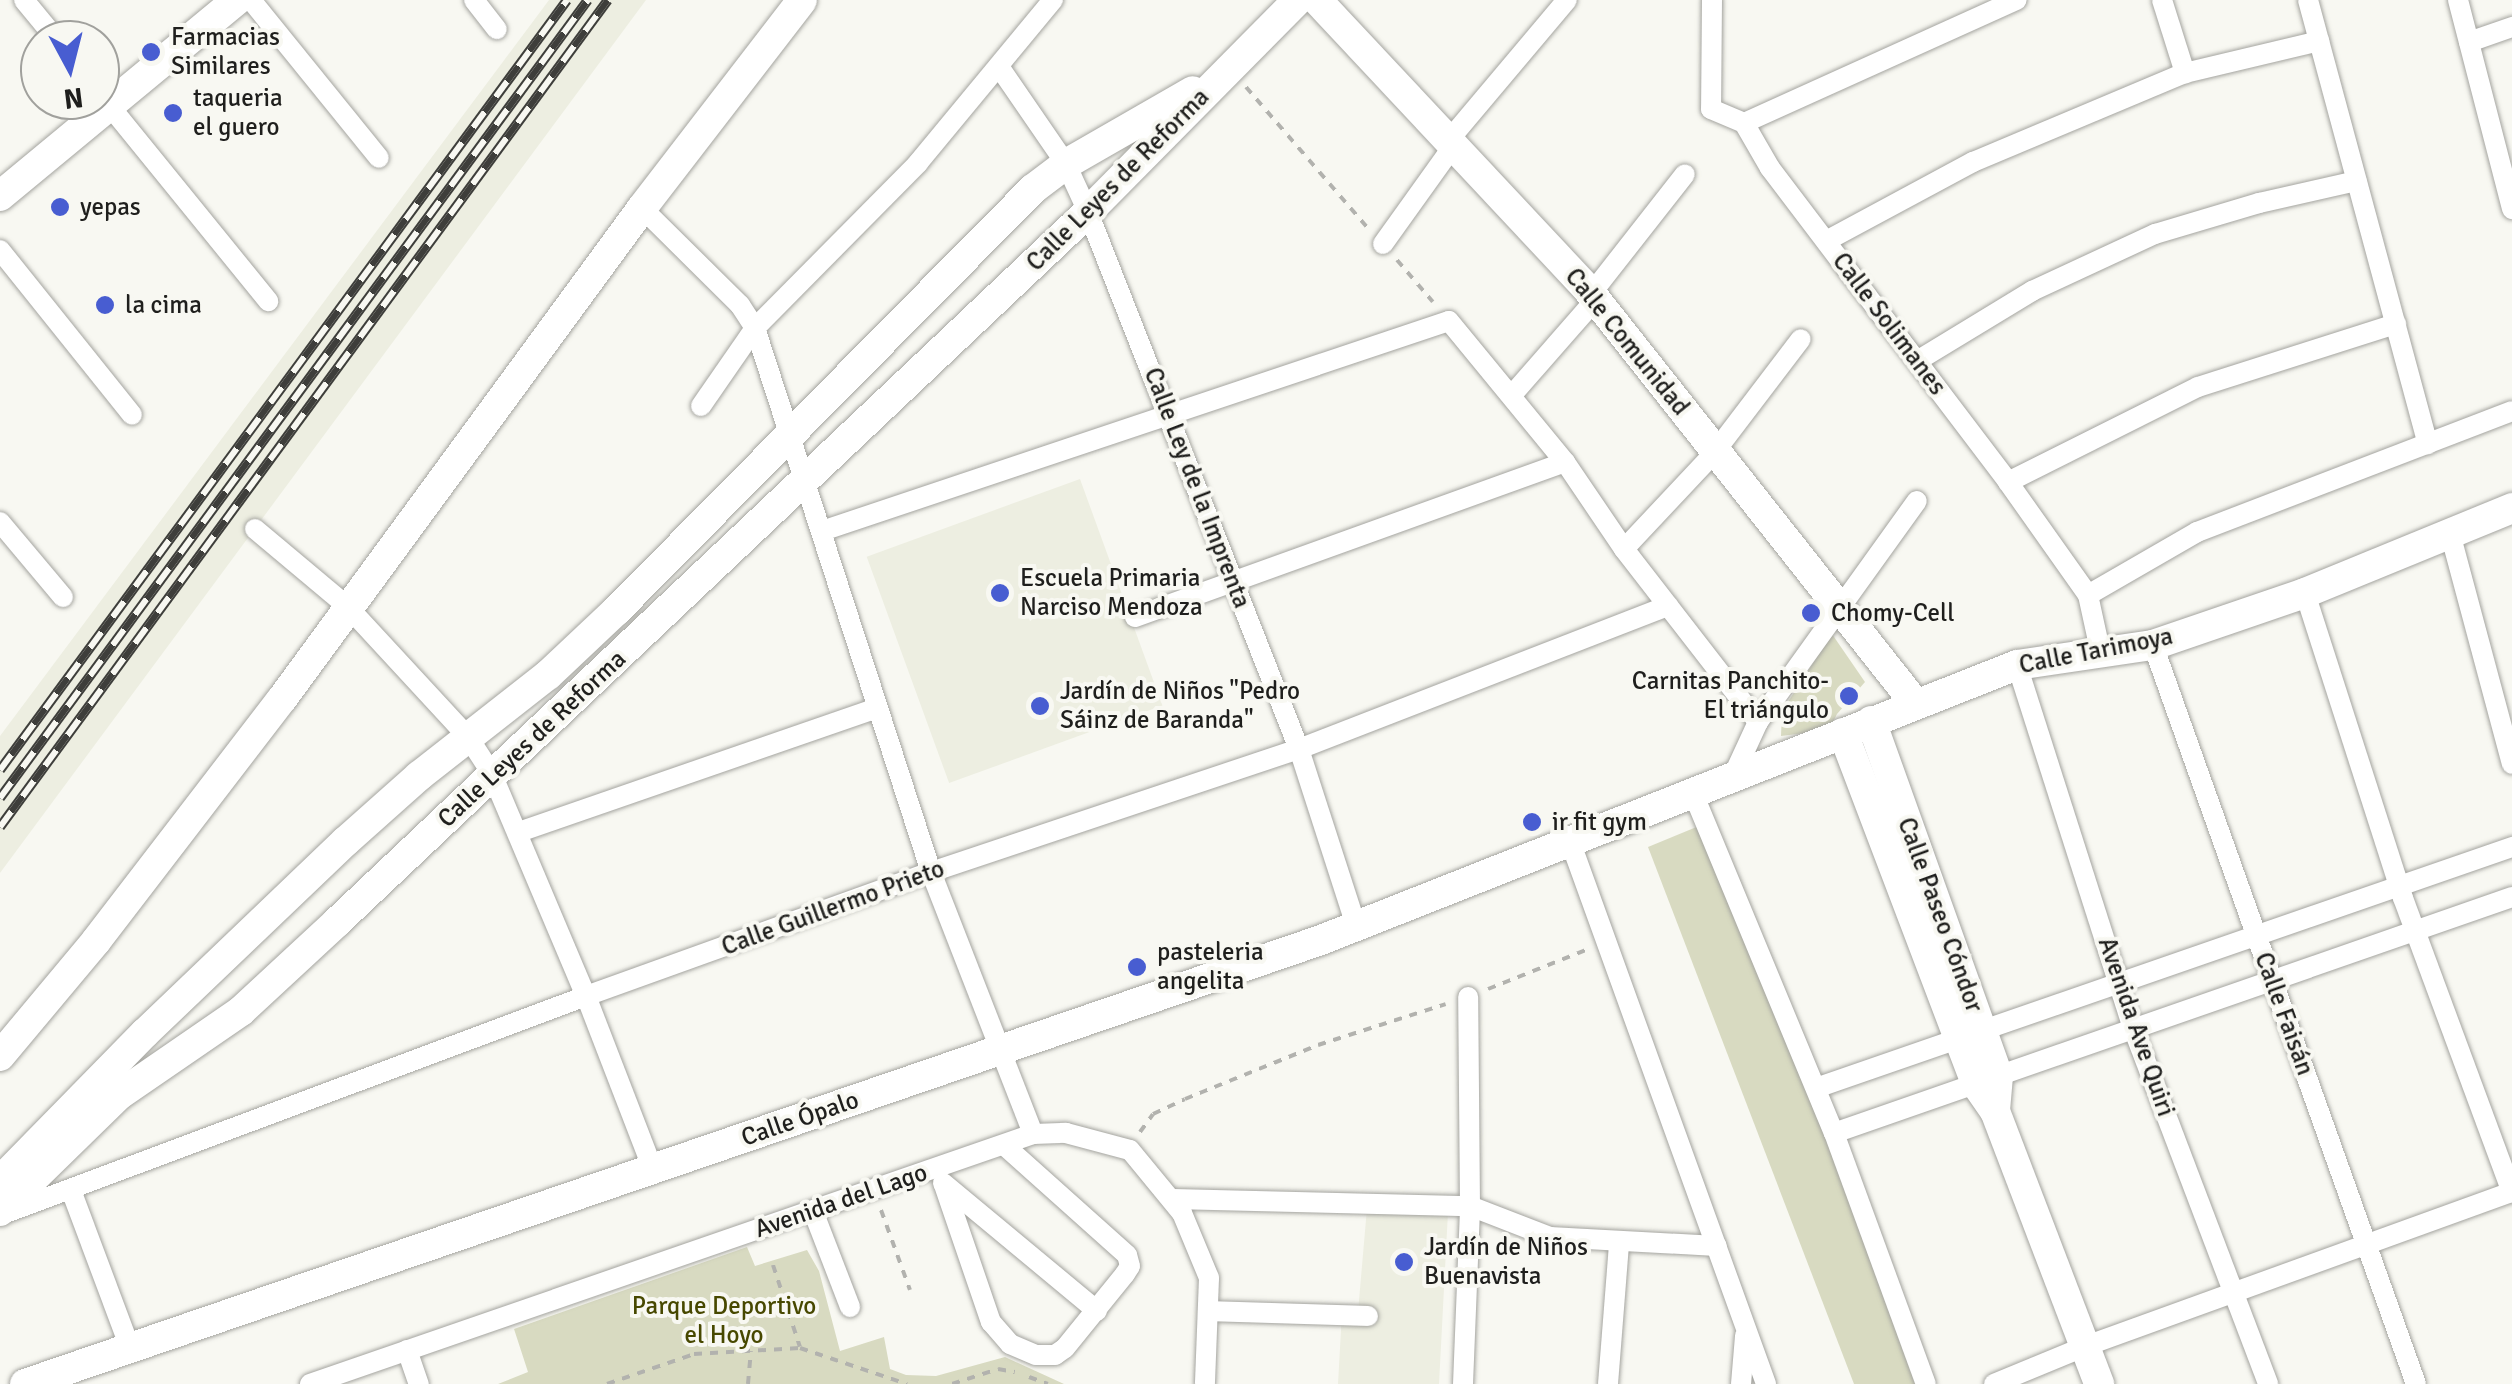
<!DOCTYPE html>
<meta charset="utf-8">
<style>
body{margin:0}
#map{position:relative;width:2512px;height:1384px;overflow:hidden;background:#f8f8f2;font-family:Signika,sans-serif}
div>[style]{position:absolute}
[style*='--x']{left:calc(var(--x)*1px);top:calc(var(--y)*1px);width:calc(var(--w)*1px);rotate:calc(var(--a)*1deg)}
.built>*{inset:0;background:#edeee1;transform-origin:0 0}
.green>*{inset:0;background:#d8dac1}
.path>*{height:4px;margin-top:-2px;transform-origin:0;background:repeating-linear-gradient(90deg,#b2b2ae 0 8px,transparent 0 16px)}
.roads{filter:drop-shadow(0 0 2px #a4a49f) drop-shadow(0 0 2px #a4a49f)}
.street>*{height:20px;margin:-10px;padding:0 10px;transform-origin:10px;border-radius:10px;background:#fff}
.secondary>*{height:30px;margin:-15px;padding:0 15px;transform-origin:15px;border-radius:15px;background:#fff}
.rail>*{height:10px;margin-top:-5px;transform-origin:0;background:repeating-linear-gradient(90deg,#f8f8f2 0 19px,#3e3e3b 0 38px);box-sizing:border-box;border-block:2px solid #3e3e3b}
.dots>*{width:28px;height:28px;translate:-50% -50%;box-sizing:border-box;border:5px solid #f8f8f2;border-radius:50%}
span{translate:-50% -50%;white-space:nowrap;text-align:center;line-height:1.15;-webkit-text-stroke:8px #f8f8f2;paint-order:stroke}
.poi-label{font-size:25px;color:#1f1f1d}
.left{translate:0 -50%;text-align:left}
.right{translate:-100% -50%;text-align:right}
.street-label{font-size:25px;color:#1f1f1d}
.park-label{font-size:25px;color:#474800}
.north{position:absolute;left:20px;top:20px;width:100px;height:100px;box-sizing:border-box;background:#f8f8f2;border:2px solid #a1a19d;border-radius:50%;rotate:173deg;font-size:28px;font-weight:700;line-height:40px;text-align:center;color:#1f1f1d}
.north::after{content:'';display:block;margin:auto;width:35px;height:45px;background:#485dd1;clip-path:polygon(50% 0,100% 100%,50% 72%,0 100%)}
</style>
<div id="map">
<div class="built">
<div style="clip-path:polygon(549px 0,646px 0,0 873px,0 736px)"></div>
<div style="left:1080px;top:479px;width:241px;height:227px;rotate:70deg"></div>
<div style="clip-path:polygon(1367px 1208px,1448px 1212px,1439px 1384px,1338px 1384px,1342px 1312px,1358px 1312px)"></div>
</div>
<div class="green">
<div style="clip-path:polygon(1832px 634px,1865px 682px,1837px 714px,1829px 730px,1781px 736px,1782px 711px)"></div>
<div style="clip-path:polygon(1711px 821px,1915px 1384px,1854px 1384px,1648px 847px)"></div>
<div style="clip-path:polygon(747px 1247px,755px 1266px,807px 1250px,819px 1271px,840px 1351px,884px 1337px,890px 1369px,906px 1375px,936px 1376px,1005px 1357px,1064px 1384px,498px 1384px,528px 1372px,514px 1329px)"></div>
</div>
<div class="path">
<div style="--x:1246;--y:87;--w:185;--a:49.2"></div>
<div style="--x:1397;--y:260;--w:55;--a:49.4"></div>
<div style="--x:1488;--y:989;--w:105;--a:-21.7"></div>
<div style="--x:1140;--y:1132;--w:22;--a:-54"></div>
<div style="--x:1153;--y:1114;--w:35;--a:-25"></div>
<div style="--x:1185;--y:1099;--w:144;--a:-22.1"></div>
<div style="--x:1318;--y:1045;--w:134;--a:-17.8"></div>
<div style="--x:881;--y:1210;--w:85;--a:70.1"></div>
<div style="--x:773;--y:1265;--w:86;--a:71.8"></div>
<div style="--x:1029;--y:1377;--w:20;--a:20"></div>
<div style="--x:607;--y:1384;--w:92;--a:-19"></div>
<div style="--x:694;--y:1354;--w:106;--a:-3.2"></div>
<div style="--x:800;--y:1348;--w:113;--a:18.6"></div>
<div style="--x:748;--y:1384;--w:33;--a:-85"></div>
<div style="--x:952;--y:1384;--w:48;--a:-18.1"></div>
<div style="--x:998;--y:1369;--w:17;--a:10"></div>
</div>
<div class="roads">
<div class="street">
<div style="--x:24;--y:0;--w:52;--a:50.5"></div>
<div style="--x:251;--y:0;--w:203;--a:51"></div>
<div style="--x:474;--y:0;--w:37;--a:52"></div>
<div style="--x:1712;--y:0;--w:109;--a:90.5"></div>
<div style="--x:1711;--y:109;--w:36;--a:23"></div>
<div style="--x:1744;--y:123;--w:52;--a:60"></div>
<div style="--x:1770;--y:168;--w:394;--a:52.8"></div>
<div style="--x:2008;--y:482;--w:138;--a:54.7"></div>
<div style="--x:2088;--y:595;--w:56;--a:77.7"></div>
<div style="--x:2162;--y:0;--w:77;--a:72.5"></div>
<div style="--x:2308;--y:0;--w:460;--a:74.9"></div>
<div style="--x:2458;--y:0;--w:216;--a:75.5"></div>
<div style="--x:2469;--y:42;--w:46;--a:-19.2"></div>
<div style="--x:1000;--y:68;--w:116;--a:55.5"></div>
<div style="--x:1066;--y:164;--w:53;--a:65.4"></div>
<div style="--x:1088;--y:212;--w:577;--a:68.55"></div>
<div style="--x:1299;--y:749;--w:185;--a:72.1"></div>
<div style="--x:100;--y:94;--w:267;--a:50.9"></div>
<div style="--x:1744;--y:123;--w:299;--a:-24.3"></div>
<div style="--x:1449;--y:140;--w:183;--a:-49.9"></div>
<div style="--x:642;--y:208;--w:138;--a:44.7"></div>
<div style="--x:740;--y:305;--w:27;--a:57"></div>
<div style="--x:755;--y:328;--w:572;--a:72.07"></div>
<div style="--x:931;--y:872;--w:281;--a:68.7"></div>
<div style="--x:1826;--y:241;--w:167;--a:-28.3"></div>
<div style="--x:1973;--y:162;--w:230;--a:-22.8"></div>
<div style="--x:2185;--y:73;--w:138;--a:-13.4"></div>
<div style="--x:1383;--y:244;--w:122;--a:-54.4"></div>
<div style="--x:0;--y:250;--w:211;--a:51.3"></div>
<div style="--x:1591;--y:294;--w:152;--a:-51.9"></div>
<div style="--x:1917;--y:361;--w:135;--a:-31.3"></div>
<div style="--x:2032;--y:291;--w:136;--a:-24.9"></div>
<div style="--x:2155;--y:234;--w:109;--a:-16.6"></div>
<div style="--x:2259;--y:203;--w:100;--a:-12.7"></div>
<div style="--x:1512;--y:395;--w:128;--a:-48.8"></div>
<div style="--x:701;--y:406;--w:95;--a:-55.3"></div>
<div style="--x:755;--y:328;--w:232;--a:-45.3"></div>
<div style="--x:918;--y:163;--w:212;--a:-50.4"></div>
<div style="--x:2008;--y:482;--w:212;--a:-26.6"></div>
<div style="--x:2198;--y:387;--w:208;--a:-17.7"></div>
<div style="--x:0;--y:522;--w:98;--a:50"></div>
<div style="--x:255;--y:529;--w:121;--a:40"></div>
<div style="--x:348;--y:607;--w:177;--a:47.3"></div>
<div style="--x:468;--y:737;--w:44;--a:57"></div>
<div style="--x:492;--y:774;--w:241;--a:67.1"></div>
<div style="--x:586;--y:996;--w:186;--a:68.9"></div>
<div style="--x:822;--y:531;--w:661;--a:-18.52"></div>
<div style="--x:1449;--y:321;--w:183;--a:50.6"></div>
<div style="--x:1565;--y:462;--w:105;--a:55.9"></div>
<div style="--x:1624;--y:549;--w:219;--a:52.2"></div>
<div style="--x:1758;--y:722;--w:57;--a:114.8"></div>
<div style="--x:2450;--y:533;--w:239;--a:75"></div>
<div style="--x:1624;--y:549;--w:132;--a:-46.8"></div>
<div style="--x:1714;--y:453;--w:143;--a:-52.7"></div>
<div style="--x:2305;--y:593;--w:320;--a:72.2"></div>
<div style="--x:2403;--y:898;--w:314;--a:69.7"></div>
<div style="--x:2088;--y:595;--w:126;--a:-30"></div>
<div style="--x:2197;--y:532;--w:337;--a:-21"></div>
<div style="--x:1135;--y:617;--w:457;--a:-19.8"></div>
<div style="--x:2153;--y:645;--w:784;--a:70.41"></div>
<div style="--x:2017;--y:665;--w:381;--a:72.3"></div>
<div style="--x:2133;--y:1028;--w:381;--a:69.2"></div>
<div style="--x:1758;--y:722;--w:272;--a:-54.3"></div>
<div style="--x:1693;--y:793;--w:368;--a:67.5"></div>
<div style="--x:1834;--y:1133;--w:267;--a:69.9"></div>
<div style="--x:519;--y:832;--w:379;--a:-19.1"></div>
<div style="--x:1570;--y:841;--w:577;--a:70.15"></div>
<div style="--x:1816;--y:1088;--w:737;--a:-19.1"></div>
<div style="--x:1834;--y:1133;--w:718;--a:-19.19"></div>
<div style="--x:943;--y:1183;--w:200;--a:39.7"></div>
<div style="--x:944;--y:1185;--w:145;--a:71.1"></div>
<div style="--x:991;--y:1322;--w:29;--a:49"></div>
<div style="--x:1010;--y:1344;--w:28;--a:23"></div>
<div style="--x:1036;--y:1355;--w:19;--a:0"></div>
<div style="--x:1055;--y:1355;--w:12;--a:-35"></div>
<div style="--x:1065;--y:1348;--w:95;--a:-51"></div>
<div style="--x:1125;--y:1274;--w:9;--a:-58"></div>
<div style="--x:1130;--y:1266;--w:11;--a:-105"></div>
<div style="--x:1127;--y:1255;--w:165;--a:-138.2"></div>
<div style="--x:71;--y:1190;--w:169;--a:69.5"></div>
<div style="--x:1173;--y:1199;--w:297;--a:1.4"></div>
<div style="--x:1470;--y:1206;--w:86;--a:21.2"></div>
<div style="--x:1550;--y:1237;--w:167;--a:3.1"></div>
<div style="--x:813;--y:1211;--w:103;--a:68.9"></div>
<div style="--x:3;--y:1214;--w:622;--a:-20.5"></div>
<div style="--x:586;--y:996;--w:367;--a:-19.8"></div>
<div style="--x:931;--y:872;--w:388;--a:-18.5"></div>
<div style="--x:1299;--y:749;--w:396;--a:-21.2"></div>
<div style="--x:1208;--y:1311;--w:160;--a:1.8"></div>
<div style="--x:407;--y:1350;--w:36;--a:71"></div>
<div style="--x:310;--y:1384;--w:765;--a:-19.07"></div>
<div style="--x:1033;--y:1134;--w:33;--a:-2"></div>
<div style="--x:1066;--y:1133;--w:66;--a:14.9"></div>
<div style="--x:1130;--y:1150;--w:82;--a:50.5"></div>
<div style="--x:1182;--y:1213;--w:70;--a:67.4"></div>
<div style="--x:1209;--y:1278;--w:106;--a:92.2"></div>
<div style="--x:1463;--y:1384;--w:178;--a:-87.7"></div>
<div style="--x:1470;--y:1206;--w:209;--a:-90.5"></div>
<div style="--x:1608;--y:1384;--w:141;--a:-85.5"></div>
<div style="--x:1741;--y:1384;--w:48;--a:-85.2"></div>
<div style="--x:1994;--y:1384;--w:100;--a:-22.4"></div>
<div style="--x:2086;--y:1346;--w:453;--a:-19.9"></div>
</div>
<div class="secondary">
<div style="--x:1317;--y:0;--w:398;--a:46.9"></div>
<div style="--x:1589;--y:291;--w:525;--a:51.65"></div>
<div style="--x:0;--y:196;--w:308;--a:-39.6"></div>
<div style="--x:1871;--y:721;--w:377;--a:70.3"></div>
<div style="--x:1998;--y:1076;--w:35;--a:95"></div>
<div style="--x:1843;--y:733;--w:375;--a:69.2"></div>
<div style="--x:1976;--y:1084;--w:33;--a:55"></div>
<div style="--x:1995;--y:1111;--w:292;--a:69.1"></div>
<div style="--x:0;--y:1056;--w:150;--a:-50.1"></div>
<div style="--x:96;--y:941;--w:305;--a:-52.5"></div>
<div style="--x:282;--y:699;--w:609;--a:-53.75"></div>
<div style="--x:642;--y:208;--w:262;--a:-52.4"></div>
<div style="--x:0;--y:1181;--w:207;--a:-45.6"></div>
<div style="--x:145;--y:1033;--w:278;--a:-43.7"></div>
<div style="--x:346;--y:841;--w:98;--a:-41.7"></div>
<div style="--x:419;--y:776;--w:164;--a:-38.1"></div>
<div style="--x:548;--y:675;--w:93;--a:-43.3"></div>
<div style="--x:616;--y:611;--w:593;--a:-45.34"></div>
<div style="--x:1033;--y:189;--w:41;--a:-37.1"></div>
<div style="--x:1066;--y:164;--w:146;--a:-29.9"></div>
<div style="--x:0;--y:1211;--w:166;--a:-44.3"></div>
<div style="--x:119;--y:1095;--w:148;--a:-34.5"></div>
<div style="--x:241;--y:1011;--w:131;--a:-42.8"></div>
<div style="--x:337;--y:922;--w:1033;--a:-43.39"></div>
<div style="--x:1088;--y:212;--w:298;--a:-45.3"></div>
<div style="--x:25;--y:1384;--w:1370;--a:-18.91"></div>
<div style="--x:1321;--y:940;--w:748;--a:-21.56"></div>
<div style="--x:2017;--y:665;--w:137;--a:-8.4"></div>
<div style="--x:2153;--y:645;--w:161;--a:-18.9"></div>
<div style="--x:2305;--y:593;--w:224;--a:-22.3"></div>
</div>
</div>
<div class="rail">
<div style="--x:0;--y:770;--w:956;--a:-53.63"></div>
<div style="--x:0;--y:798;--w:991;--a:-53.62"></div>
<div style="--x:0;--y:827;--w:1026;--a:-53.68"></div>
</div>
<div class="dots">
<div style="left:151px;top:52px;background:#485dd1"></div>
<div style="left:173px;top:113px;background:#485dd1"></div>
<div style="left:60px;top:207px;background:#485dd1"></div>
<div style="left:105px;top:305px;background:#485dd1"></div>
<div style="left:1000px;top:593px;background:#485dd1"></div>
<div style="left:1811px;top:613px;background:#485dd1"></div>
<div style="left:1849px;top:696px;background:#485dd1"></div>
<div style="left:1040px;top:706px;background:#485dd1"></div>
<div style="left:1532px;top:822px;background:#485dd1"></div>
<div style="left:1137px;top:967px;background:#485dd1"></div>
<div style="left:1404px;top:1262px;background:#485dd1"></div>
</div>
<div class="poi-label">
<span class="left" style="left:171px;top:52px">Farmacias<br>Similares</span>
<span class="left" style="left:193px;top:113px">taqueria<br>el guero</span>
<span class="left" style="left:80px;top:207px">yepas</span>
<span class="left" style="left:125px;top:305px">la cima</span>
<span class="left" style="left:1020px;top:593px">Escuela Primaria<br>Narciso Mendoza</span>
<span class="left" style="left:1831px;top:613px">Chomy-Cell</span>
<span class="right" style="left:1829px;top:696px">Carnitas Panchito-<br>El triángulo</span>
<span class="left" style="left:1060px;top:706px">Jardín de Niños "Pedro<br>Sáinz de Baranda"</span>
<span class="left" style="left:1552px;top:822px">ir fit gym</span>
<span class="left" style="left:1157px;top:967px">pasteleria<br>angelita</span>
<span class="left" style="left:1424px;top:1262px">Jardín de Niños<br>Buenavista</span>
</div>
<div class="street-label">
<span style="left:1118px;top:180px;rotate:-45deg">Calle Leyes de Reforma</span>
<span style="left:1889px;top:324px;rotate:53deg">Calle Solimanes</span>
<span style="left:1627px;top:342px;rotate:51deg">Calle Comunidad</span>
<span style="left:1197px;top:488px;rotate:69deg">Calle Ley de la Imprenta</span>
<span style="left:2096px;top:651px;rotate:-11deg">Calle Tarimoya</span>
<span style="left:532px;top:739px;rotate:-43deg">Calle Leyes de Reforma</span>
<span style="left:833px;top:908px;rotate:-20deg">Calle Guillermo Prieto</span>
<span style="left:1940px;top:915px;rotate:70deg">Calle Paseo Cóndor</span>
<span style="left:2284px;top:1014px;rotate:70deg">Calle Faisán</span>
<span style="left:2136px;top:1027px;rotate:71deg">Avenida Ave Quiri</span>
<span style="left:800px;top:1119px;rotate:-19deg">Calle Ópalo</span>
<span style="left:841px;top:1201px;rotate:-19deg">Avenida del Lago</span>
</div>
<div class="park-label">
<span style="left:724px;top:1321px">Parque Deportivo<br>el Hoyo</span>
</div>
<div class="north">N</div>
</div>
